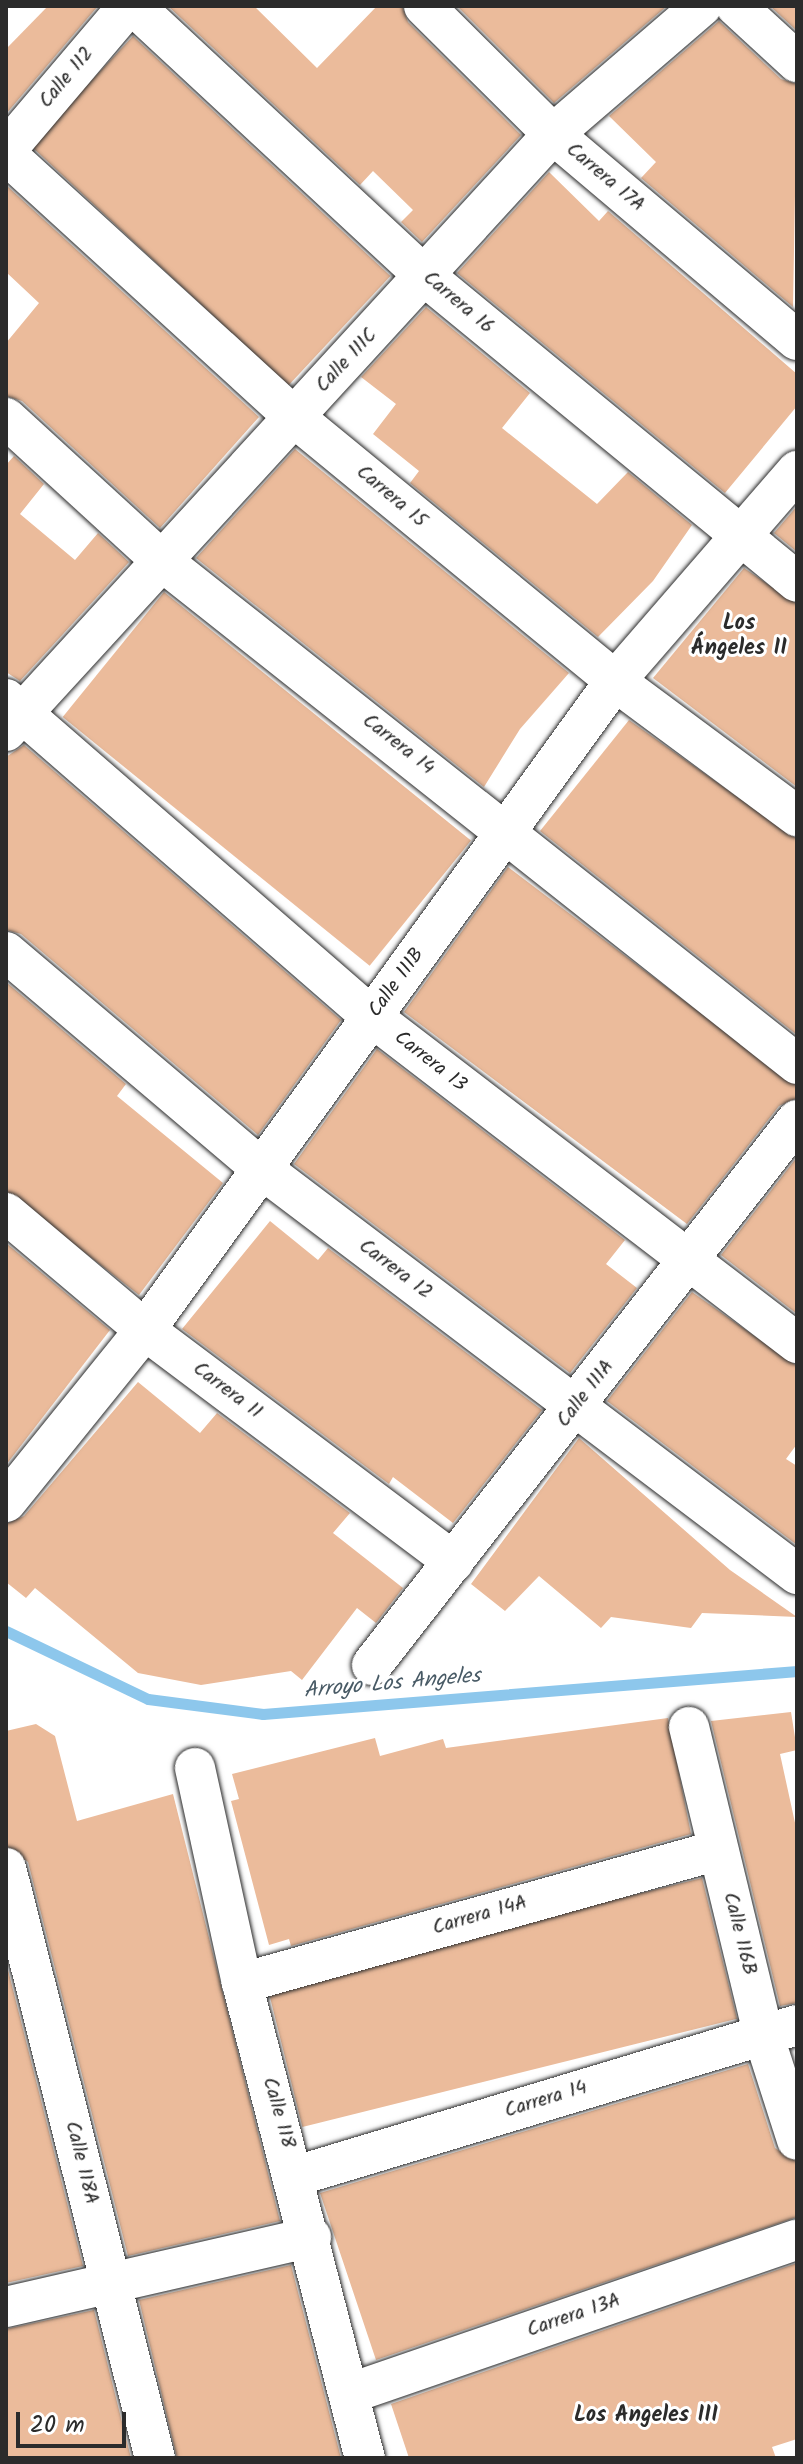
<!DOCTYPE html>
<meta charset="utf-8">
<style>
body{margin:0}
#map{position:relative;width:803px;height:2464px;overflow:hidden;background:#fff;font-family:Kalam,sans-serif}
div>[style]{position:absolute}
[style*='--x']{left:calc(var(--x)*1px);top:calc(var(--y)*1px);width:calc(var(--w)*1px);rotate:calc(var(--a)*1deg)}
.stream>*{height:11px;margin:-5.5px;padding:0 5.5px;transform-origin:5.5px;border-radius:5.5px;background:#8dc7ec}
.building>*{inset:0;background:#ebbb9b;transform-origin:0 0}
.roads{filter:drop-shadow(0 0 2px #2b2b2b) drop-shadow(0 0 2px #2b2b2b)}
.minor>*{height:40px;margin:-20px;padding:0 20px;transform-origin:20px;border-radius:20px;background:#fff}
span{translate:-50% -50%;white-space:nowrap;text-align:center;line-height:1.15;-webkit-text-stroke:6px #fff;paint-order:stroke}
.street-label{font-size:20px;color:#2b2b2b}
.neighbourhood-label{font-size:22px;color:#2b2b2b;font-weight:700}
.water-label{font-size:22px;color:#485a65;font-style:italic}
.frame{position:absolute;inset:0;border:8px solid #2b2b2b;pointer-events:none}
.scale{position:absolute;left:16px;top:2412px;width:110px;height:36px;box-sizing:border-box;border:4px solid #2b2b2b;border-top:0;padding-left:10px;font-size:24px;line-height:28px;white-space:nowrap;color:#2b2b2b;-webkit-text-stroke:6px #fff;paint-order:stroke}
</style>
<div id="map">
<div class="stream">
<div style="--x:6;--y:1631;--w:157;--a:25.6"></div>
<div style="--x:148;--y:1699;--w:116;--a:7.4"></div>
<div style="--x:263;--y:1714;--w:536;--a:-4.6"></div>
</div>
<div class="building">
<div style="clip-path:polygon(48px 6px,98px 6px,6px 114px,6px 49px)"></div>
<div style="clip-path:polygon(168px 6px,254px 6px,317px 68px,377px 6px,402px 6px,408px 22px,521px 135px,422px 242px,401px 222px,413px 210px,373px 171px,360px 185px)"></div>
<div style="clip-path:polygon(457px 6px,667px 6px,554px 103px)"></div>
<div style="clip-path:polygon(770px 6px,797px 6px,797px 31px)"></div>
<div style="clip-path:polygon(719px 21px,781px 79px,797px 84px,793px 307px,641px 178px,656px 162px,609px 116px)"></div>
<div style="left:133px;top:36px;width:352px;height:150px;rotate:43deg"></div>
<div style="clip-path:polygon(549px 172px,599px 221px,608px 211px,797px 374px,797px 406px,725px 493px,457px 273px)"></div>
<div style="clip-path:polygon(6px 185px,259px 417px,160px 528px,22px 401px,6px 396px,6px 343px,39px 303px,6px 272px)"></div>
<div style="clip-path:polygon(426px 307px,530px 393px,502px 428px,597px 504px,628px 472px,692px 525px,653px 581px,598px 637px,410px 483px,419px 471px,373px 434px,396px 404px,361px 377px)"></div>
<div style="clip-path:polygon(295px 449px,569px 673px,520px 729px,484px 787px,196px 558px)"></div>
<div style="clip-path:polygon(14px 456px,44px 484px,20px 514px,75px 560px,98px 533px,129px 562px,20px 681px,6px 672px,6px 465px)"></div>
<div style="clip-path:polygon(797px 506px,797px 552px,774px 533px)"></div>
<div style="clip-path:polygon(744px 568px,797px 604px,797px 787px,653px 678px)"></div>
<div style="left:164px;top:592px;width:395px;height:161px;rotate:39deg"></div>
<div style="clip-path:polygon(629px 720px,797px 839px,797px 1035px,540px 831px)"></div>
<div style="clip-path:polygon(24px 745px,341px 1020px,258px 1135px,21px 934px,6px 930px,6px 757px)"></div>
<div style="clip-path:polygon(508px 867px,797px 1086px,797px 1098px,779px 1106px,687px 1224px,404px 1012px)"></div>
<div style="clip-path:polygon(6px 982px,126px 1084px,117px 1096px,223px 1183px,139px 1295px,6px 1191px)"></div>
<div style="clip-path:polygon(377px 1049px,625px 1240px,606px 1264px,637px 1288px,570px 1373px,294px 1164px)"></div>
<div style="clip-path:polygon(797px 1157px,797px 1314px,721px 1255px)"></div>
<div style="clip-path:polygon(270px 1221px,318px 1260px,328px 1248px,542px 1410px,453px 1523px,393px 1477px,389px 1484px,182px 1329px)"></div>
<div style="clip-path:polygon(6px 1243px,110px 1330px,6px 1465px)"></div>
<div style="clip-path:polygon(692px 1292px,797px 1366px,797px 1444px,786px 1459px,797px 1466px,797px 1545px,607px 1401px)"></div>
<div style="clip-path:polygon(138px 1382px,200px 1433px,217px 1413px,350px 1513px,333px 1533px,403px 1588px,376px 1623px,357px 1608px,302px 1680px,291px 1671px,201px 1685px,138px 1673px,35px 1588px,26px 1598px,6px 1582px,6px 1524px,24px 1516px)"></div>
<div style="clip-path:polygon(579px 1438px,730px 1570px,797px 1617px,702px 1613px,691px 1628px,611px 1617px,601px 1628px,539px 1576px,505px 1611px,471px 1584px)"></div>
<div style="clip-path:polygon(791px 1712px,797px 1750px,780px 1754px,797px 1832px,797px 2003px,780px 2006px,711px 1721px)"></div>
<div style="clip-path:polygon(668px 1718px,691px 1834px,291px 1946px,289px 1939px,269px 1945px,231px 1801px,239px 1799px,232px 1774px,375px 1738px,380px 1756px,443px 1739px,446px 1748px)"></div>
<div style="clip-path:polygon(36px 1724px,55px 1736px,77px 1821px,173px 1794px,280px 2221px,128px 2256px,28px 1862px,6px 1846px,6px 1731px)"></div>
<div style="left:702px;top:1878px;width:145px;height:448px;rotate:76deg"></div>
<div style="clip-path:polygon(6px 1962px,83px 2266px,6px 2283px)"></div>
<div style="clip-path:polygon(748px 2064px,775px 2148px,797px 2162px,797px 2217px,376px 2360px,320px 2193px)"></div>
<div style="clip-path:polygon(797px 2263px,797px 2439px,772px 2447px,776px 2458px,409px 2458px,391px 2404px)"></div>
<div style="clip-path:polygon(291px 2265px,341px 2458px,177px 2458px,139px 2300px)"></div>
<div style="clip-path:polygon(94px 2310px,131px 2458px,6px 2458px,6px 2329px)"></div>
</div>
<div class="roads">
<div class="minor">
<div style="--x:134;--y:6;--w:398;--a:42.9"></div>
<div style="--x:426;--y:277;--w:480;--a:39.4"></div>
<div style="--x:424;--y:6;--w:182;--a:44.8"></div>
<div style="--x:553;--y:134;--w:319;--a:40.2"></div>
<div style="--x:736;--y:6;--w:83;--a:42.6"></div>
<div style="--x:6;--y:150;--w:189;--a:-49.7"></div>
<div style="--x:6;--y:154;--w:390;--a:42.4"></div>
<div style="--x:294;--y:417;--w:416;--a:39.4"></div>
<div style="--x:615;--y:681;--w:227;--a:36.6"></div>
<div style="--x:6;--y:418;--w:212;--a:42.5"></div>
<div style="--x:162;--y:561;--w:810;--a:38.38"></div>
<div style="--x:6;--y:699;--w:485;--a:41"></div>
<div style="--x:372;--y:1017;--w:536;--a:37.49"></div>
<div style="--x:6;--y:731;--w:810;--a:-47.5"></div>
<div style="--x:553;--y:134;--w:196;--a:-40.7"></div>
<div style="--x:6;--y:952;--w:336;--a:40.3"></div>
<div style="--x:262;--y:1169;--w:671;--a:37.13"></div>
<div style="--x:6;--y:1213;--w:182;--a:40.1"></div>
<div style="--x:145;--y:1330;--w:386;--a:36.9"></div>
<div style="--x:6;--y:1502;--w:221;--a:-51.1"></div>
<div style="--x:145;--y:1330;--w:801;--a:-54.09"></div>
<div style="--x:615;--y:681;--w:278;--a:-49.1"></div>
<div style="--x:372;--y:1665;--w:691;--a:-52.05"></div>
<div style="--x:689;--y:1727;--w:316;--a:76.4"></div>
<div style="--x:763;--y:2034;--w:111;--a:72.2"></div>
<div style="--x:195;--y:1768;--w:220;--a:77.7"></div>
<div style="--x:242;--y:1983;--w:491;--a:75.5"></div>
<div style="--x:6;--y:1868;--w:609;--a:75.83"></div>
<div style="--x:242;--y:1983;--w:494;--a:-15.6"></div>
<div style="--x:296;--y:2176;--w:523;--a:-16.77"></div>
<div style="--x:6;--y:2307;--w:313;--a:-12.9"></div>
<div style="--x:351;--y:2393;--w:472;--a:-19"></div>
</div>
</div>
<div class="street-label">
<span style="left:67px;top:78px;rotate:-50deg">Calle 112</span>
<span style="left:605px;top:178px;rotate:40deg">Carrera 17A</span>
<span style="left:458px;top:303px;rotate:40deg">Carrera 16</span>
<span style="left:347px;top:361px;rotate:-47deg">Calle 111C</span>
<span style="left:391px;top:497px;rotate:40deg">Carrera 15</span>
<span style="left:398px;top:745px;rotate:38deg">Carrera 14</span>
<span style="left:397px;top:983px;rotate:-54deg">Calle 111B</span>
<span style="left:430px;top:1062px;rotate:38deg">Carrera 13</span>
<span style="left:395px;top:1270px;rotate:37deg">Carrera 12</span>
<span style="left:227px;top:1391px;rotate:37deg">Carrera 11</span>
<span style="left:586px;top:1394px;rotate:-52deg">Calle 111A</span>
<span style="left:480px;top:1916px;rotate:-16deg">Carrera 14A</span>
<span style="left:739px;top:1934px;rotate:76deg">Calle 116B</span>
<span style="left:546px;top:2100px;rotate:-17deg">Carrera 14</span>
<span style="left:278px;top:2113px;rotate:74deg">Calle 118</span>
<span style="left:81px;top:2163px;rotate:76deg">Calle 118A</span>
<span style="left:574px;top:2316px;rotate:-19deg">Carrera 13A</span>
</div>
<div class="neighbourhood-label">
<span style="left:739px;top:636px">Los<br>Ángeles II</span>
<span style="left:646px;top:2416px">Los Angeles III</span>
</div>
<div class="water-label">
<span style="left:392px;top:1684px;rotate:-5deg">Arroyo Los Angeles</span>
</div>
<div class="frame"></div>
<div class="scale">20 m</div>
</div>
